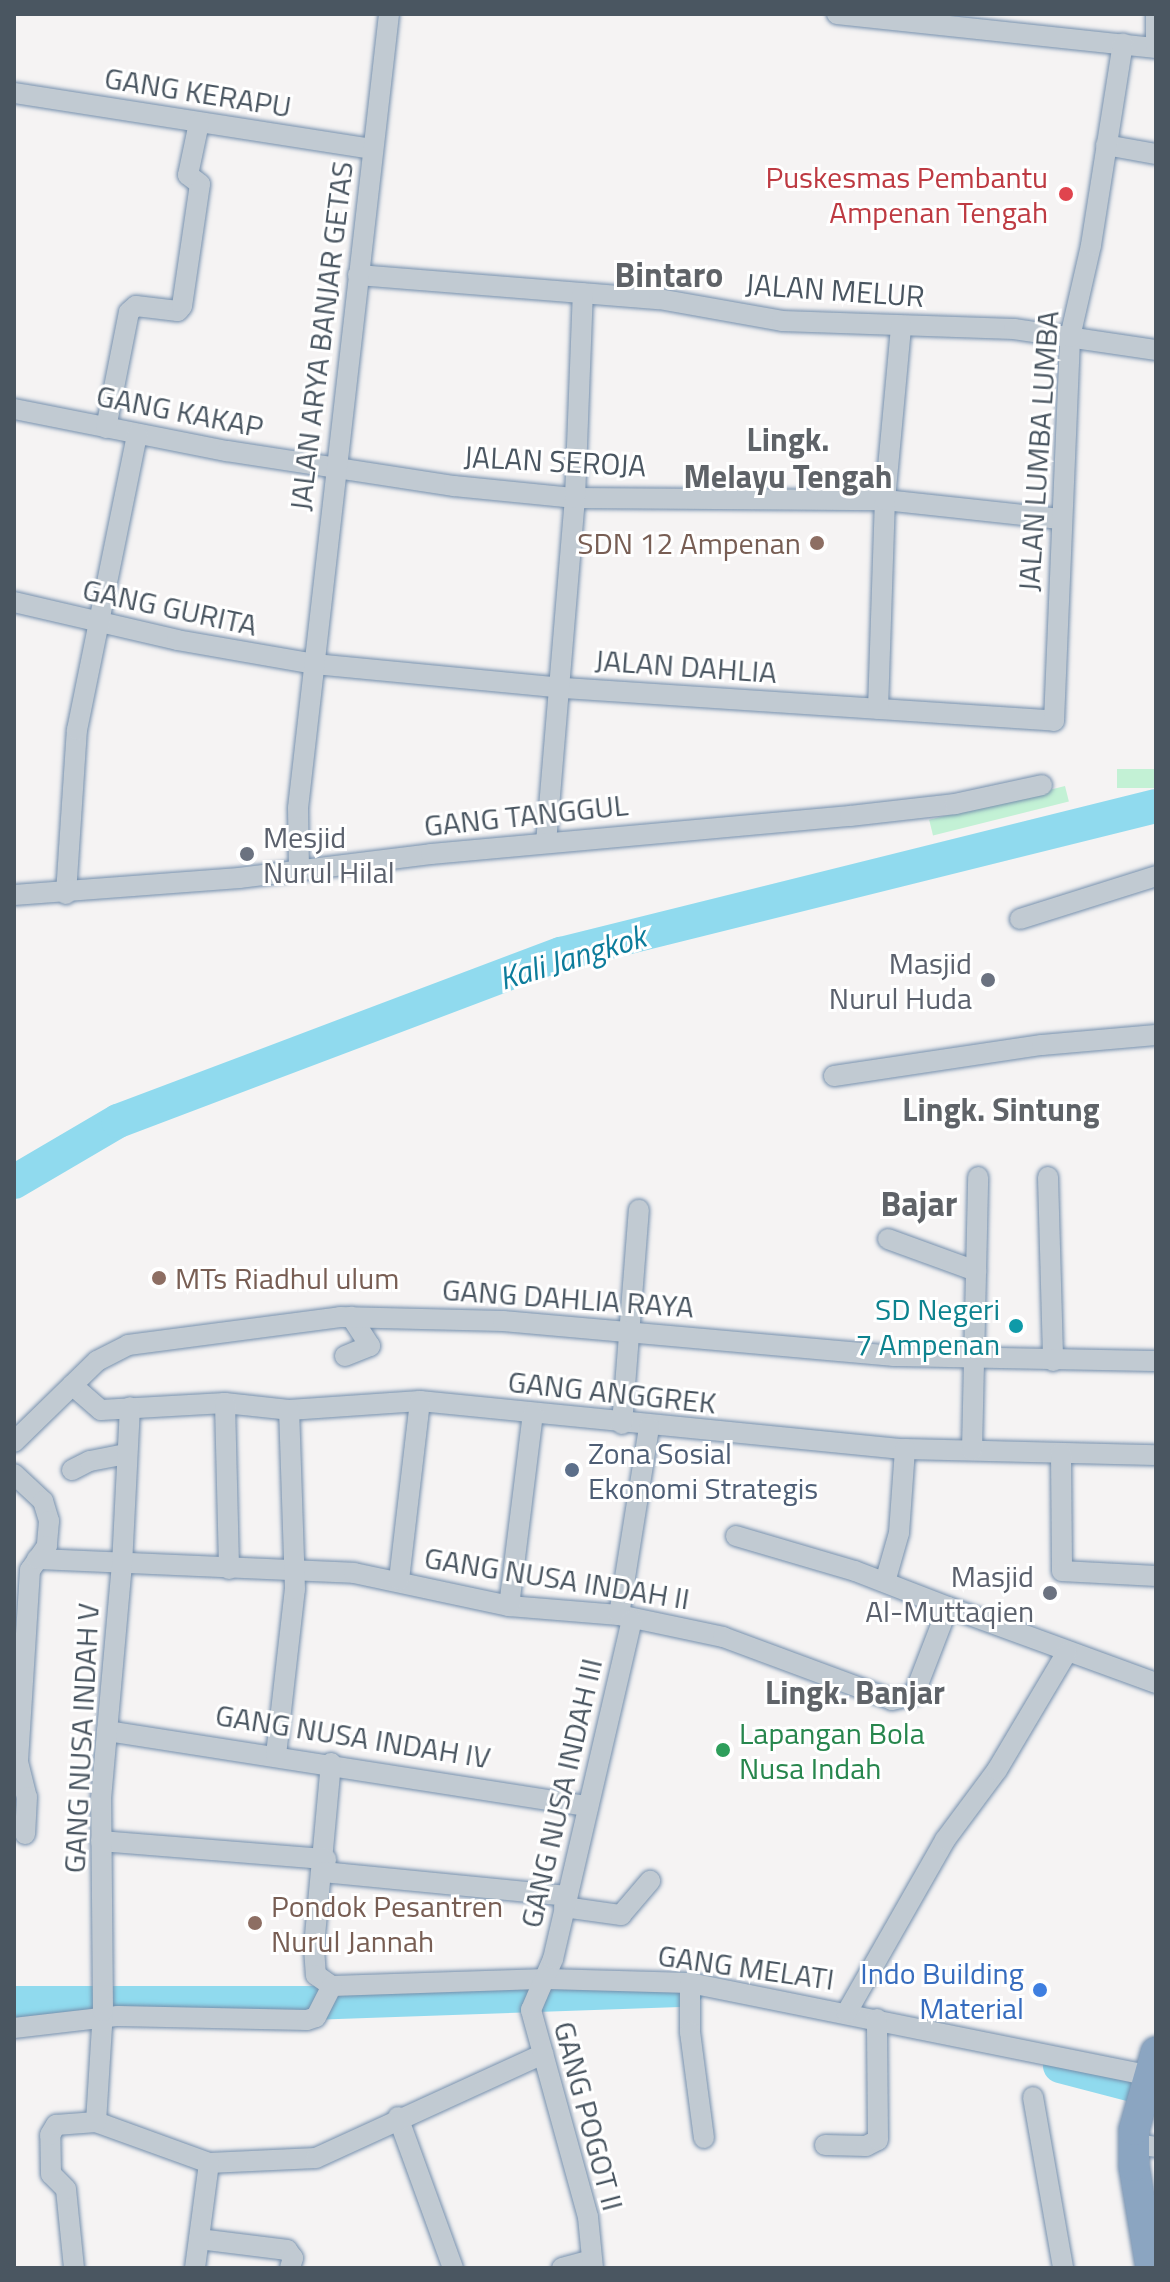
<!DOCTYPE html>
<style>
body{margin:0}
#map{position:relative;width:1170px;height:2282px;overflow:hidden;background:#f5f3f3;font-family:"Titillium Web",sans-serif}
div>[style]{position:absolute}
[style*='--x']{left:calc(var(--x)*1px);top:calc(var(--y)*1px);width:calc(var(--w)*1px);rotate:calc(var(--a)*1deg)}
.green>*{inset:0;background:#c3f1d5;transform-origin:0 0}
.river>*{height:34px;margin:-17px;padding:0 17px;transform-origin:17px;border-radius:17px;background:#90daee}
.roads{filter:drop-shadow(0 0 2px #7690ad) drop-shadow(0 0 2px #7690ad)}
.minor>*{height:20px;margin:-10px;padding:0 10px;transform-origin:10px;border-radius:10px;background:#c1cad2}
.highway>*{height:30px;margin:-15px;padding:0 15px;transform-origin:15px;border-radius:15px;background:#8ba5c1}
.dots>*{width:22px;height:22px;translate:-50% -50%;box-sizing:border-box;border:4px solid #fff;border-radius:50%}
span{translate:-50% -50%;white-space:nowrap;text-align:center;line-height:1.15;-webkit-text-stroke:6px #fff;paint-order:stroke}
.street-label{font-size:30px;color:#4a5661}
.health-label{font-size:30px;color:#be3a42}
.right{translate:-100% -50%;text-align:right}
.education-label{font-size:30px;color:#785e54}
.left{translate:0 -50%;text-align:left}
.worship-label{font-size:30px;color:#5b616d}
.culture-label{font-size:30px;color:#0d838f}
.service-label{font-size:30px;color:#4e5e75}
.leisure-label{font-size:30px;color:#27864d}
.shop-label{font-size:30px;color:#366cbe}
.neighbourhood-label{font-size:32px;color:#5f6368;font-weight:700}
.water-label{font-size:32px;color:#0c7c9b;font-style:italic}
.quarter-label{font-size:34px;color:#5f6368;font-weight:700}
.frame{position:absolute;inset:0;border:16px solid #4a5661;pointer-events:none}
</style>
<div id="map">
<div class="green">
<div style="left:1156px;top:769px;width:19px;height:39px;rotate:90deg"></div>
<div style="left:1065px;top:786px;width:16px;height:140px;rotate:76deg"></div>
</div>
<div class="river">
<div style="--x:14;--y:1182;--w:121;--a:-30.4"></div>
<div style="--x:118;--y:1121;--w:473;--a:-20.7"></div>
<div style="--x:561;--y:954;--w:613;--a:-13.97"></div>
<div style="--x:14;--y:2003;--w:295;--a:0"></div>
<div style="--x:309;--y:2003;--w:378;--a:-2"></div>
<div style="--x:1060;--y:2066;--w:99;--a:14.6"></div>
</div>
<div class="roads">
<div class="minor">
<div style="--x:837;--y:14;--w:321;--a:6.1"></div>
<div style="--x:1156;--y:14;--w:33;--a:90"></div>
<div style="--x:14;--y:93;--w:363;--a:8.9"></div>
<div style="--x:1106;--y:145;--w:51;--a:10.2"></div>
<div style="--x:358;--y:275;--w:302;--a:4.6"></div>
<div style="--x:659;--y:299;--w:125;--a:10.1"></div>
<div style="--x:782;--y:321;--w:232;--a:2"></div>
<div style="--x:1014;--y:329;--w:144;--a:8.4"></div>
<div style="--x:14;--y:409;--w:217;--a:11.2"></div>
<div style="--x:227;--y:451;--w:230;--a:8.8"></div>
<div style="--x:454;--y:486;--w:122;--a:5.7"></div>
<div style="--x:575;--y:498;--w:310;--a:0.4"></div>
<div style="--x:885;--y:500;--w:176;--a:6.2"></div>
<div style="--x:106;--y:428;--w:118;--a:-78.8"></div>
<div style="--x:129;--y:312;--w:9;--a:-41"></div>
<div style="--x:136;--y:306;--w:42;--a:6.8"></div>
<div style="--x:178;--y:311;--w:6;--a:-51"></div>
<div style="--x:182;--y:306;--w:123;--a:-81.6"></div>
<div style="--x:200;--y:184;--w:15;--a:-143"></div>
<div style="--x:188;--y:175;--w:53;--a:-78.1"></div>
<div style="--x:14;--y:602;--w:167;--a:13.1"></div>
<div style="--x:177;--y:640;--w:139;--a:9.9"></div>
<div style="--x:314;--y:664;--w:250;--a:5.5"></div>
<div style="--x:563;--y:688;--w:492;--a:3.8"></div>
<div style="--x:1054;--y:721;--w:384;--a:-87.6"></div>
<div style="--x:1070;--y:337;--w:94;--a:-77.1"></div>
<div style="--x:1091;--y:245;--w:204;--a:-81"></div>
<div style="--x:878;--y:709;--w:209;--a:-88.1"></div>
<div style="--x:885;--y:500;--w:175;--a:-84.7"></div>
<div style="--x:546;--y:843;--w:346;--a:-85.2"></div>
<div style="--x:575;--y:498;--w:205;--a:-87.8"></div>
<div style="--x:299;--y:871;--w:63;--a:-90.9"></div>
<div style="--x:298;--y:808;--w:799;--a:-83.46"></div>
<div style="--x:66;--y:894;--w:164;--a:-86.2"></div>
<div style="--x:77;--y:730;--w:302;--a:-78.5"></div>
<div style="--x:14;--y:895;--w:226;--a:-4.3"></div>
<div style="--x:239;--y:878;--w:193;--a:-7.1"></div>
<div style="--x:431;--y:854;--w:421;--a:-5.2"></div>
<div style="--x:850;--y:816;--w:106;--a:-6.5"></div>
<div style="--x:955;--y:804;--w:89;--a:-12.3"></div>
<div style="--x:1020;--y:919;--w:143;--a:-17.5"></div>
<div style="--x:834;--y:1076;--w:210;--a:-8.5"></div>
<div style="--x:1042;--y:1045;--w:114;--a:-5"></div>
<div style="--x:1048;--y:1177;--w:184;--a:88.4"></div>
<div style="--x:888;--y:1239;--w:94;--a:20"></div>
<div style="--x:345;--y:1356;--w:27;--a:-22"></div>
<div style="--x:370;--y:1346;--w:35;--a:-123"></div>
<div style="--x:72;--y:1385;--w:38;--a:41"></div>
<div style="--x:101;--y:1410;--w:124;--a:-3.2"></div>
<div style="--x:225;--y:1403;--w:64;--a:6.2"></div>
<div style="--x:289;--y:1410;--w:131;--a:-3.9"></div>
<div style="--x:420;--y:1401;--w:487;--a:5.7"></div>
<div style="--x:905;--y:1449;--w:251;--a:1.4"></div>
<div style="--x:225;--y:1403;--w:166;--a:88.6"></div>
<div style="--x:622;--y:1424;--w:215;--a:-85.5"></div>
<div style="--x:14;--y:1442;--w:116;--a:-44.3"></div>
<div style="--x:97;--y:1361;--w:35;--a:-27"></div>
<div style="--x:128;--y:1345;--w:214;--a:-7.5"></div>
<div style="--x:340;--y:1317;--w:163;--a:1.4"></div>
<div style="--x:503;--y:1321;--w:393;--a:5.1"></div>
<div style="--x:894;--y:1356;--w:262;--a:1.1"></div>
<div style="--x:972;--y:1450;--w:273;--a:-88.7"></div>
<div style="--x:1061;--y:1453;--w:118;--a:89.5"></div>
<div style="--x:1062;--y:1571;--w:94;--a:3"></div>
<div style="--x:72;--y:1470;--w:20;--a:-27"></div>
<div style="--x:90;--y:1461;--w:36;--a:-11"></div>
<div style="--x:14;--y:1474;--w:40;--a:43"></div>
<div style="--x:43;--y:1501;--w:21;--a:73"></div>
<div style="--x:49;--y:1521;--w:25;--a:95"></div>
<div style="--x:47;--y:1546;--w:29;--a:125"></div>
<div style="--x:30;--y:1570;--w:192;--a:93.6"></div>
<div style="--x:18;--y:1762;--w:36;--a:76"></div>
<div style="--x:27;--y:1797;--w:37;--a:93"></div>
<div style="--x:736;--y:1536;--w:124;--a:16.4"></div>
<div style="--x:855;--y:1571;--w:100;--a:21.2"></div>
<div style="--x:37;--y:1559;--w:317;--a:2.5"></div>
<div style="--x:354;--y:1573;--w:158;--a:12"></div>
<div style="--x:509;--y:1606;--w:110;--a:4.7"></div>
<div style="--x:619;--y:1615;--w:106;--a:11.9"></div>
<div style="--x:723;--y:1637;--w:180;--a:20.4"></div>
<div style="--x:892;--y:1700;--w:23;--a:-13"></div>
<div style="--x:914;--y:1695;--w:94;--a:-68.9"></div>
<div style="--x:948;--y:1607;--w:221;--a:20.1"></div>
<div style="--x:399;--y:1580;--w:180;--a:-83.3"></div>
<div style="--x:885;--y:1582;--w:51;--a:-74.1"></div>
<div style="--x:899;--y:1533;--w:84;--a:-85.9"></div>
<div style="--x:509;--y:1606;--w:193;--a:-82.9"></div>
<div style="--x:619;--y:1615;--w:190;--a:-80.9"></div>
<div style="--x:107;--y:1731;--w:487;--a:8.9"></div>
<div style="--x:276;--y:1755;--w:167;--a:-83.5"></div>
<div style="--x:295;--y:1589;--w:179;--a:-91.9"></div>
<div style="--x:331;--y:1763;--w:186;--a:95.3"></div>
<div style="--x:314;--y:1948;--w:27;--a:86"></div>
<div style="--x:316;--y:1975;--w:19;--a:35"></div>
<div style="--x:332;--y:1986;--w:215;--a:-1.9"></div>
<div style="--x:547;--y:1979;--w:143;--a:1.6"></div>
<div style="--x:690;--y:1983;--w:465;--a:11.4"></div>
<div style="--x:101;--y:1841;--w:226;--a:4.6"></div>
<div style="--x:323;--y:1872;--w:245;--a:5.6"></div>
<div style="--x:564;--y:1907;--w:58;--a:8"></div>
<div style="--x:621;--y:1915;--w:45;--a:-49.5"></div>
<div style="--x:690;--y:1983;--w:49;--a:90"></div>
<div style="--x:690;--y:2032;--w:107;--a:82.5"></div>
<div style="--x:847;--y:2012;--w:198;--a:-60.3"></div>
<div style="--x:945;--y:1840;--w:87;--a:-53.4"></div>
<div style="--x:997;--y:1770;--w:137;--a:-59.3"></div>
<div style="--x:14;--y:2028;--w:105;--a:-6.6"></div>
<div style="--x:118;--y:2016;--w:189;--a:1.2"></div>
<div style="--x:307;--y:2020;--w:9;--a:-18"></div>
<div style="--x:316;--y:2017;--w:35;--a:-63"></div>
<div style="--x:1033;--y:2097;--w:174;--a:80"></div>
<div style="--x:398;--y:2117;--w:161;--a:70"></div>
<div style="--x:96;--y:2122;--w:120;--a:19.9"></div>
<div style="--x:209;--y:2163;--w:107;--a:-2.7"></div>
<div style="--x:316;--y:2158;--w:250;--a:-24.6"></div>
<div style="--x:1135;--y:2144;--w:21;--a:8"></div>
<div style="--x:825;--y:2145;--w:41;--a:1.4"></div>
<div style="--x:866;--y:2146;--w:13;--a:-27"></div>
<div style="--x:878;--y:2140;--w:121;--a:-90.5"></div>
<div style="--x:199;--y:2239;--w:89;--a:7.1"></div>
<div style="--x:287;--y:2250;--w:10;--a:53"></div>
<div style="--x:293;--y:2258;--w:10;--a:107"></div>
<div style="--x:74;--y:2268;--w:79;--a:-95.8"></div>
<div style="--x:66;--y:2189;--w:21;--a:-135"></div>
<div style="--x:51;--y:2174;--w:39;--a:-91"></div>
<div style="--x:50;--y:2135;--w:12;--a:-59"></div>
<div style="--x:56;--y:2125;--w:40;--a:-4.3"></div>
<div style="--x:96;--y:2122;--w:111;--a:-86.4"></div>
<div style="--x:103;--y:2011;--w:212;--a:-90.5"></div>
<div style="--x:101;--y:1799;--w:235;--a:-84.9"></div>
<div style="--x:122;--y:1565;--w:158;--a:-87.1"></div>
<div style="--x:195;--y:2268;--w:106;--a:-82.4"></div>
<div style="--x:562;--y:2268;--w:30;--a:-15"></div>
<div style="--x:593;--y:2268;--w:51;--a:-95.6"></div>
<div style="--x:588;--y:2217;--w:215;--a:-105.4"></div>
<div style="--x:531;--y:2010;--w:56;--a:-66.7"></div>
<div style="--x:553;--y:1959;--w:348;--a:-76.9"></div>
</div>
<div class="highway">
<div style="--x:1151;--y:2268;--w:103;--a:-99.5"></div>
<div style="--x:1134;--y:2166;--w:36;--a:-90"></div>
<div style="--x:1134;--y:2130;--w:81;--a:-74.2"></div>
</div>
</div>
<div class="dots">
<div style="left:1066px;top:194px;background:#e0444e"></div>
<div style="left:817px;top:543px;background:#8d6e63"></div>
<div style="left:247px;top:854px;background:#6b7280"></div>
<div style="left:988px;top:980px;background:#6b7280"></div>
<div style="left:159px;top:1278px;background:#8d6e63"></div>
<div style="left:1016px;top:1326px;background:#0f9aa8"></div>
<div style="left:572px;top:1470px;background:#5c6f8a"></div>
<div style="left:1050px;top:1593px;background:#6b7280"></div>
<div style="left:723px;top:1750px;background:#2e9e5b"></div>
<div style="left:255px;top:1923px;background:#8d6e63"></div>
<div style="left:1040px;top:1990px;background:#3f7fe0"></div>
</div>
<div class="street-label">
<span style="left:198px;top:92px;rotate:9deg">GANG KERAPU</span>
<span style="left:835px;top:290px;rotate:4deg">JALAN MELUR</span>
<span style="left:321px;top:336px;rotate:-83deg">JALAN ARYA BANJAR GETAS</span>
<span style="left:180px;top:411px;rotate:11deg">GANG KAKAP</span>
<span style="left:1038px;top:451px;rotate:-86deg">JALAN LUMBA LUMBA</span>
<span style="left:555px;top:461px;rotate:3deg">JALAN SEROJA</span>
<span style="left:170px;top:607px;rotate:12deg">GANG GURITA</span>
<span style="left:686px;top:666px;rotate:4deg">JALAN DAHLIA</span>
<span style="left:526px;top:815px;rotate:-6deg">GANG TANGGUL</span>
<span style="left:568px;top:1298px;rotate:4deg">GANG DAHLIA RAYA</span>
<span style="left:612px;top:1392px;rotate:6deg">GANG ANGGREK</span>
<span style="left:557px;top:1578px;rotate:9deg">GANG NUSA INDAH II</span>
<span style="left:353px;top:1736px;rotate:9deg">GANG NUSA INDAH IV</span>
<span style="left:81px;top:1738px;rotate:-87deg">GANG NUSA INDAH V</span>
<span style="left:561px;top:1793px;rotate:-77deg">GANG NUSA INDAH III</span>
<span style="left:746px;top:1967px;rotate:8deg">GANG MELATI</span>
<span style="left:589px;top:2116px;rotate:75deg">GANG POGOT II</span>
</div>
<div class="health-label">
<span class="right" style="left:1048px;top:194px">Puskesmas Pembantu<br>Ampenan Tengah</span>
</div>
<div class="education-label">
<span class="right" style="left:801px;top:543px">SDN 12 Ampenan</span>
<span class="left" style="left:175px;top:1278px">MTs Riadhul ulum</span>
<span class="left" style="left:271px;top:1923px">Pondok Pesantren<br>Nurul Jannah</span>
</div>
<div class="worship-label">
<span class="left" style="left:263px;top:854px">Mesjid<br>Nurul Hilal</span>
<span class="right" style="left:972px;top:980px">Masjid<br>Nurul Huda</span>
<span class="right" style="left:1034px;top:1593px">Masjid<br>Al-Muttaqien</span>
</div>
<div class="culture-label">
<span class="right" style="left:1000px;top:1326px">SD Negeri<br>7 Ampenan</span>
</div>
<div class="service-label">
<span class="left" style="left:588px;top:1470px">Zona Sosial<br>Ekonomi Strategis</span>
</div>
<div class="leisure-label">
<span class="left" style="left:739px;top:1750px">Lapangan Bola<br>Nusa Indah</span>
</div>
<div class="shop-label">
<span class="right" style="left:1024px;top:1990px">Indo Building<br>Material</span>
</div>
<div class="neighbourhood-label">
<span style="left:788px;top:458px">Lingk.<br>Melayu Tengah</span>
<span style="left:1001px;top:1109px">Lingk. Sintung</span>
<span style="left:855px;top:1692px">Lingk. Banjar</span>
</div>
<div class="water-label">
<span style="left:572px;top:957px;rotate:-17deg">Kali Jangkok</span>
</div>
<div class="quarter-label">
<span style="left:669px;top:275px">Bintaro</span>
<span style="left:919px;top:1204px">Bajar</span>
</div>
<div class="frame"></div>
</div>
